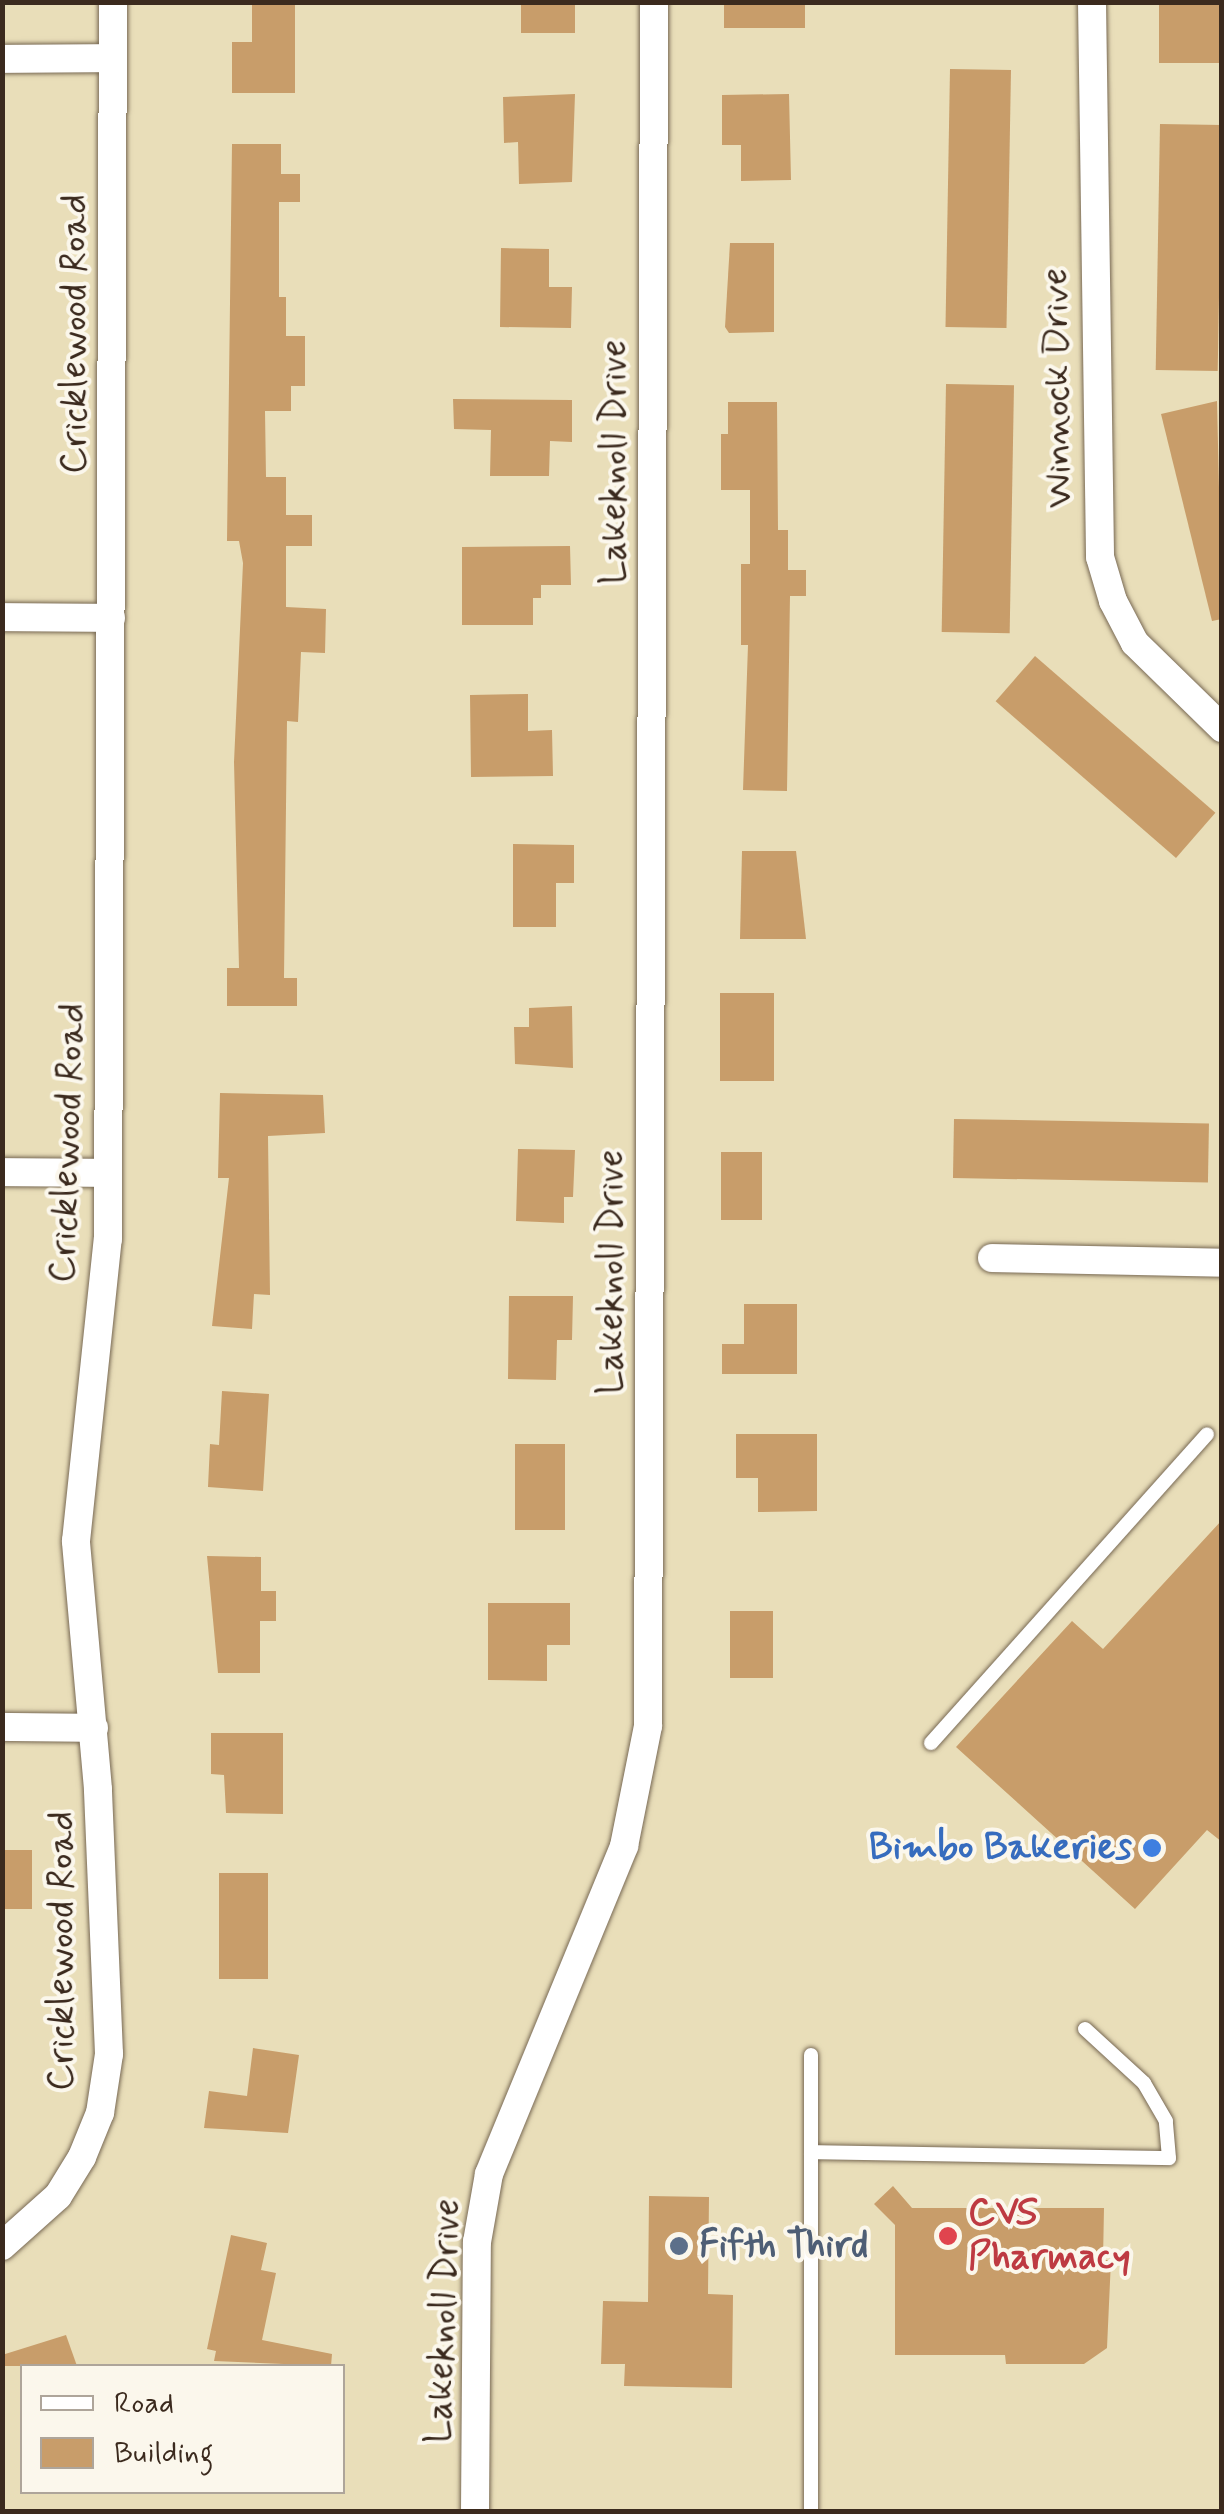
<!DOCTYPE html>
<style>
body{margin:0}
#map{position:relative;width:1224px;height:2514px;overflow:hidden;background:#e9deb9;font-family:Mynerve,sans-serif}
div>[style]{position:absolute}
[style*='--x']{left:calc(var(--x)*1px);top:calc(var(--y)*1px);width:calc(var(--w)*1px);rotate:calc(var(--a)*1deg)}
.building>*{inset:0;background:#c89d6a;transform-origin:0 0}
.roads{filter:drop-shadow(0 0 2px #786954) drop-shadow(0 0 2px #786954)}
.lane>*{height:14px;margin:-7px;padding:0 7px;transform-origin:7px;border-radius:7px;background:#fff}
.street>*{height:28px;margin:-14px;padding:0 14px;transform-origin:14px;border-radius:14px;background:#fff}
.dots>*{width:28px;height:28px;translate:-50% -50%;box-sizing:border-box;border:5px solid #fbf7ec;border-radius:50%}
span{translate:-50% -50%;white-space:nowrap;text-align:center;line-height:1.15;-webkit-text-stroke:8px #fbf7ec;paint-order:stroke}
.street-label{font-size:38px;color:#3b2a1e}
.shop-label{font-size:38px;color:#366cbe;font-weight:700}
.right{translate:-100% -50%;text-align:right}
.health-label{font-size:38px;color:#be3a42;font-weight:700}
.left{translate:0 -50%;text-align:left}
.service-label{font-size:38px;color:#4e5e75;font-weight:700}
.frame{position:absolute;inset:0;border:5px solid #3b2a1e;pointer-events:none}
.legend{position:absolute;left:20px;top:2364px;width:325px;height:130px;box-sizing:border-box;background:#fbf7ec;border:2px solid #aea59a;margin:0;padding:12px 18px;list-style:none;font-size:30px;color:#3b2a1e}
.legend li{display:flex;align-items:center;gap:20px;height:50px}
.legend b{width:50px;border:2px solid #aea59a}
</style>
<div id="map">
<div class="building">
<div style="clip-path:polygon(252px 2px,295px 2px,295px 93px,232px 93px,232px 42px,252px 42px)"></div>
<div style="left:521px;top:2px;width:54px;height:31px"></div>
<div style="left:724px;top:2px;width:81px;height:26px"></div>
<div style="left:1159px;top:2px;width:63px;height:61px"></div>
<div style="left:950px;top:69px;width:61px;height:258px;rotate:1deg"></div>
<div style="clip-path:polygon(575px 94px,572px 182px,519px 184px,518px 142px,504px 143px,503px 97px)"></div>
<div style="clip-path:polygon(789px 94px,791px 180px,741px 181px,741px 145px,722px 145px,722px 95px)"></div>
<div style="left:1160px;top:124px;width:62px;height:246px;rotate:1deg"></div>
<div style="clip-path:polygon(232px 144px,281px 144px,281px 174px,300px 174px,300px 202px,279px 202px,279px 297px,286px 297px,286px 336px,305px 336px,305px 386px,291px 386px,291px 411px,265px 411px,266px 477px,286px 477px,286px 515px,312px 515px,312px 546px,286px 546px,286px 607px,326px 609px,325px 653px,301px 652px,298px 722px,287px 721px,284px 978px,297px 978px,297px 1006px,227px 1006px,227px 968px,239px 968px,234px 762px,243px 563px,239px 541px,227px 541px)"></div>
<div style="clip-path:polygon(730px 243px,774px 243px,774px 332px,729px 333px,725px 327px)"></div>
<div style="clip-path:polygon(501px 248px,549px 249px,549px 287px,572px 287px,571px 328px,500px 327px)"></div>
<div style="left:946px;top:384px;width:68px;height:248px;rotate:1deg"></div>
<div style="clip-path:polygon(453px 399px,572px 400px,572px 442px,550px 441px,549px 476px,490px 476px,491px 430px,454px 429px)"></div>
<div style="clip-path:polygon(1217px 401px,1222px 619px,1212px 621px,1161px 414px)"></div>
<div style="clip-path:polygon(728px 402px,777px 402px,778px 530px,788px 530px,788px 570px,806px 570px,806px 596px,790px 596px,787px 791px,743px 790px,748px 645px,741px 645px,741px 564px,750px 564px,750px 490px,721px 490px,721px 434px,728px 434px)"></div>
<div style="clip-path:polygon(570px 546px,571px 585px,541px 585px,541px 598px,533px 598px,533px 625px,462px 625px,462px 547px)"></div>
<div style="left:1035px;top:656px;width:239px;height:60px;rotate:41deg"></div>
<div style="clip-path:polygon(528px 694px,528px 731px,552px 730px,553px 776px,471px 777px,470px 695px)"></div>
<div style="clip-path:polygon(513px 844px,574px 845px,574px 883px,556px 883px,556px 927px,513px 927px)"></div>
<div style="clip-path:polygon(742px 851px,796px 851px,806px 939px,740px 939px)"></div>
<div style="left:720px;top:993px;width:54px;height:88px"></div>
<div style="clip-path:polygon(572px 1006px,573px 1068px,515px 1064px,514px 1027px,529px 1027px,529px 1008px)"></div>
<div style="clip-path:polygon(220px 1093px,323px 1095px,325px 1133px,268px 1136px,270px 1295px,254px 1294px,252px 1329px,212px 1326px,229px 1178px,218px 1178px)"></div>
<div style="left:954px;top:1119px;width:255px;height:59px;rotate:1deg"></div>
<div style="clip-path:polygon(518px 1149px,575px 1150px,573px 1197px,564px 1197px,564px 1223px,516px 1221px)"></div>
<div style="left:721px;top:1152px;width:41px;height:68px"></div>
<div style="clip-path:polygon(509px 1296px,573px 1296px,572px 1340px,557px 1340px,556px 1380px,508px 1379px)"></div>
<div style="clip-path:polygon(744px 1304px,797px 1304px,797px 1374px,722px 1374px,722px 1344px,744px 1344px)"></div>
<div style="clip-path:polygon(222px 1391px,269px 1394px,263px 1491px,208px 1487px,210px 1444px,219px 1445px)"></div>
<div style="clip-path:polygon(736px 1434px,817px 1434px,817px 1511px,758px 1512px,758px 1478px,736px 1478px)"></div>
<div style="left:515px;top:1444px;width:50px;height:86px"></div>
<div style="clip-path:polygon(1222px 1520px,1222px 1842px,1207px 1830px,1135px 1909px,956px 1747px,1072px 1621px,1103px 1649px)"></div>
<div style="clip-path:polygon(207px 1556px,261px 1557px,261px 1591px,276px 1591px,276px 1621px,260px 1621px,260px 1673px,218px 1673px)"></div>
<div style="clip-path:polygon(488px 1603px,570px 1603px,570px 1645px,547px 1645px,547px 1681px,488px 1680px)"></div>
<div style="left:773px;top:1611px;width:67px;height:43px;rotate:90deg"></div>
<div style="clip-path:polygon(211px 1733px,283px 1733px,283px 1814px,226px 1813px,224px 1775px,211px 1774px)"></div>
<div style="left:2px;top:1850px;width:30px;height:59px"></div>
<div style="left:219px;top:1873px;width:49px;height:106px"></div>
<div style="clip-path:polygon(253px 2048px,299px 2055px,288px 2133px,204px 2128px,209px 2091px,247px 2096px)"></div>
<div style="clip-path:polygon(893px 2186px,912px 2208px,1104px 2208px,1103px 2260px,1111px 2260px,1107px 2348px,1084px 2364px,1006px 2364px,1005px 2355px,895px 2355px,895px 2225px,874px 2204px)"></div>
<div style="clip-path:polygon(649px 2196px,709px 2197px,708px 2294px,733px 2295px,732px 2388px,624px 2386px,625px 2364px,601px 2364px,603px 2301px,648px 2302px)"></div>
<div style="clip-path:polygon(231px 2235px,267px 2243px,261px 2270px,276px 2273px,262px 2340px,332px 2354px,331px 2366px,214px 2361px,216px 2351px,207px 2349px)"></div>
<div style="clip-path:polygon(66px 2335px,77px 2366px,2px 2366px,2px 2355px)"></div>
</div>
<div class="roads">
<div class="lane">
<div style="--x:931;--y:1743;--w:414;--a:-48.2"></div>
<div style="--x:811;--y:2055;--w:457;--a:90"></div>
<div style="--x:811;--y:2152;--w:358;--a:1"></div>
<div style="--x:1169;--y:2158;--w:37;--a:-95"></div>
<div style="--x:1166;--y:2121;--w:44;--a:-120.1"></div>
<div style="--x:1144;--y:2083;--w:80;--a:-137.5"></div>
</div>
<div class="street">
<div style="--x:1092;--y:2;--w:555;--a:89.17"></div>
<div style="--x:1100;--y:557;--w:46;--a:73.5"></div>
<div style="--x:1113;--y:601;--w:47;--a:62.4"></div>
<div style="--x:1135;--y:643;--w:122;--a:44.3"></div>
<div style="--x:2;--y:59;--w:111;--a:-0.5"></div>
<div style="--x:2;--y:617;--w:109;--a:0.5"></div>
<div style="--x:2;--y:1172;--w:106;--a:0.5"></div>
<div style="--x:992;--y:1258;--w:230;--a:1.2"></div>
<div style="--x:2;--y:1727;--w:92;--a:0.6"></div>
<div style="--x:2;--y:2246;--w:75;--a:-41.8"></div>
<div style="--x:58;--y:2196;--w:46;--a:-58.4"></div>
<div style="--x:82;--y:2157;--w:48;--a:-67.8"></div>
<div style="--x:100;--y:2113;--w:60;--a:-81.3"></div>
<div style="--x:109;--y:2054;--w:265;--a:-92.4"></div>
<div style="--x:98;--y:1789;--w:249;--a:-95.1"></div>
<div style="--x:76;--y:1541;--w:304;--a:-84"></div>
<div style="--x:108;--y:1239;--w:1237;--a:-89.77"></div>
<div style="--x:475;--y:2512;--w:270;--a:-89.6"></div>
<div style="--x:477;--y:2242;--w:69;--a:-80"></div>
<div style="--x:489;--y:2174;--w:355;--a:-67.6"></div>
<div style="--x:624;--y:1846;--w:122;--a:-78.7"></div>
<div style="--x:648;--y:1726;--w:1724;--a:-89.8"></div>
</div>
</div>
<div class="dots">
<div style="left:1152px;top:1848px;background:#3f7fe0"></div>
<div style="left:948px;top:2236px;background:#e0444e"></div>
<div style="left:679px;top:2246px;background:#5c6f8a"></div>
</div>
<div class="street-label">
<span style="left:75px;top:334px;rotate:-90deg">Cricklewood Road</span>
<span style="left:1058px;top:388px;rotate:-91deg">Winnock Drive</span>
<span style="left:615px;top:462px;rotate:-90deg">Lakeknoll Drive</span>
<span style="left:68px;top:1143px;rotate:-88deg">Cricklewood Road</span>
<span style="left:612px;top:1272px;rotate:-90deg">Lakeknoll Drive</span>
<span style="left:62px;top:1951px;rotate:-90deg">Cricklewood Road</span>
<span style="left:444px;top:2321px;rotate:-88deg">Lakeknoll Drive</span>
</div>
<div class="shop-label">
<span class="right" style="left:1132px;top:1848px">Bimbo Bakeries</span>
</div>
<div class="health-label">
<span class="left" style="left:968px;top:2236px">CVS<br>Pharmacy</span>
</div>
<div class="service-label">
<span class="left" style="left:699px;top:2246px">Fifth Third</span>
</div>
<div class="frame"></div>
<ul class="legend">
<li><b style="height:12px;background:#fff"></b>Road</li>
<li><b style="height:28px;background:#c89d6a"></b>Building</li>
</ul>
</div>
